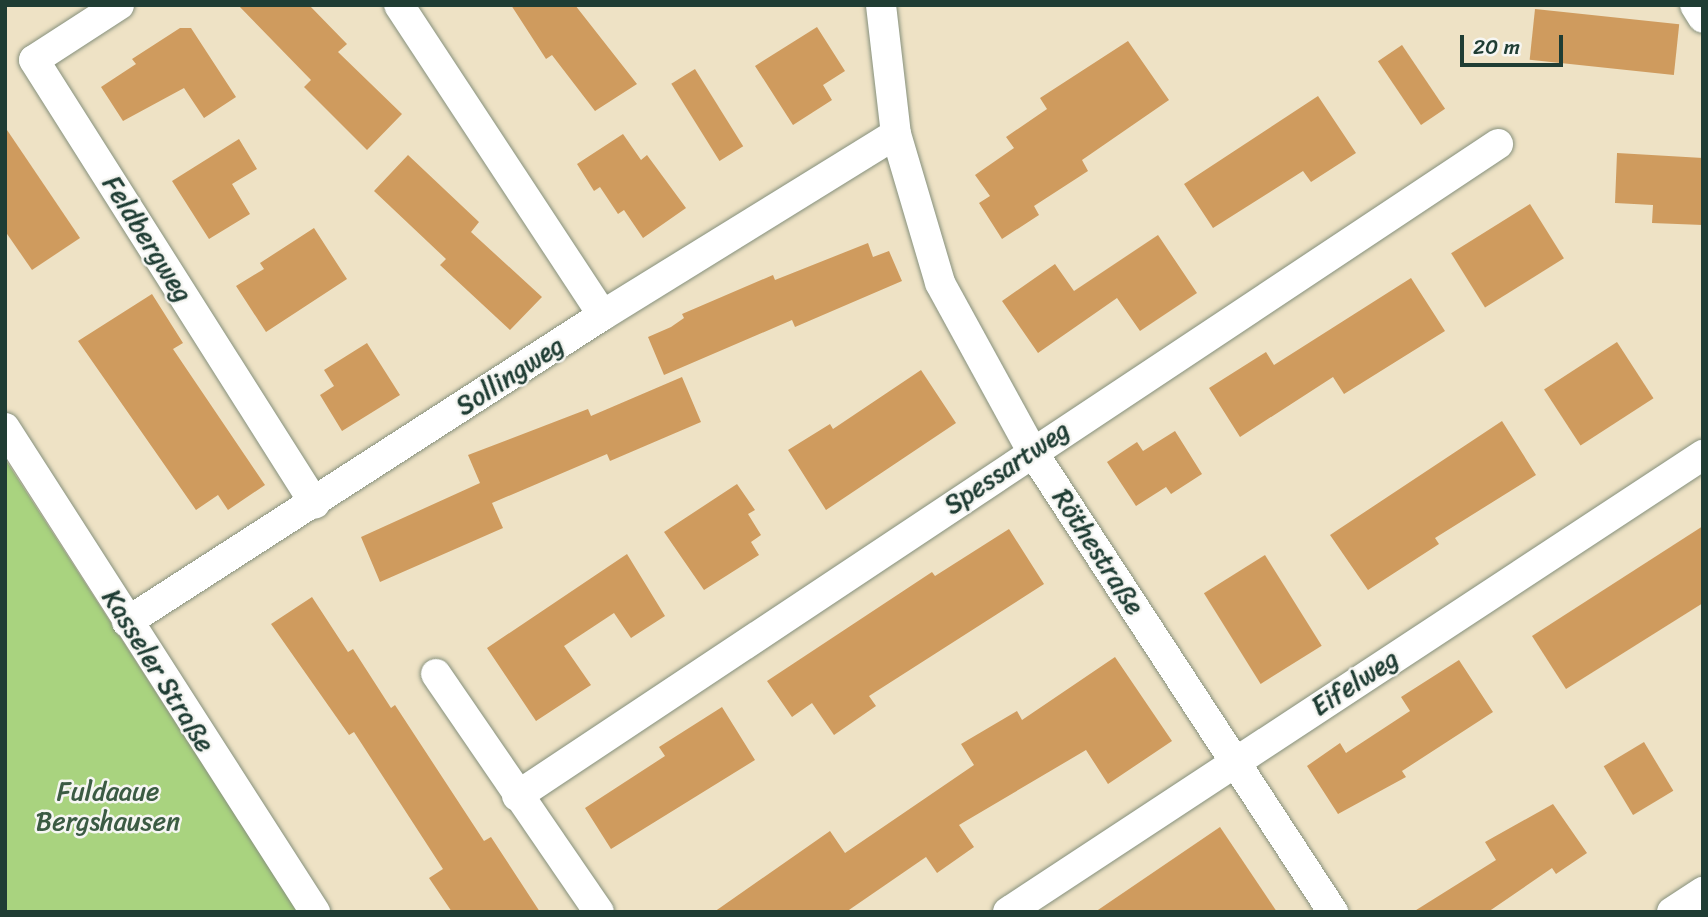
<!DOCTYPE html>
<meta charset="utf-8">
<style>
body{margin:0}
#map{position:relative;width:1708px;height:917px;overflow:hidden;background:#eee2c5;font-family:Sriracha,sans-serif}
div>[style]{position:absolute}
[style*='--x']{left:calc(var(--x)*1px);top:calc(var(--y)*1px);width:calc(var(--w)*1px);rotate:calc(var(--a)*1deg)}
.green>*{inset:0;background:#a9d37f}
.building>*{inset:0;background:#cf9b5e;transform-origin:0 0}
.roads{filter:drop-shadow(0 0 2px #86907c) drop-shadow(0 0 2px #86907c)}
.minor>*{height:30px;margin:-15px;padding:0 15px;transform-origin:15px;border-radius:15px;background:#fff}
span{translate:-50% -50%;white-space:nowrap;text-align:center;line-height:1.15;-webkit-text-stroke:5px #f6f6f2;paint-order:stroke}
.street-label{font-size:26px;color:#1f3d34}
.park-label{font-size:26px;color:#3b5b43}
.frame{position:absolute;inset:0;border:7px solid #1f3d34;pointer-events:none}
.scale{position:absolute;left:1460px;top:35px;width:103px;height:32px;box-sizing:border-box;border:4px solid #1f3d34;border-top:0;padding-left:9px;font-size:21px;line-height:24px;white-space:nowrap;color:#1f3d34;-webkit-text-stroke:5px #f6f6f2;paint-order:stroke}
</style>
<div id="map">
<div class="green">
<div style="clip-path:polygon(5px 459px,279px 883px,299px 912px,5px 912px)"></div>
</div>
<div class="building">
<div style="clip-path:polygon(238px 5px,309px 5px,347px 44px,338px 52px,402px 114px,367px 150px,304px 87px,311px 80px)"></div>
<div style="clip-path:polygon(511px 5px,575px 5px,637px 84px,595px 111px,552px 55px,546px 59px)"></div>
<div style="left:1535px;top:9px;width:145px;height:51px;rotate:6deg"></div>
<div style="clip-path:polygon(817px 27px,845px 71px,823px 85px,832px 100px,793px 125px,755px 66px)"></div>
<div style="clip-path:polygon(180px 28px,191px 28px,236px 97px,204px 118px,184px 88px,123px 121px,101px 87px,136px 64px,132px 59px)"></div>
<div style="clip-path:polygon(1128px 41px,1169px 100px,1082px 160px,1088px 171px,1034px 206px,1039px 215px,1002px 239px,979px 203px,990px 196px,975px 175px,1014px 148px,1006px 137px,1047px 109px,1040px 98px)"></div>
<div style="left:1402px;top:45px;width:77px;height:29px;rotate:56deg"></div>
<div style="left:695px;top:69px;width:91px;height:28px;rotate:58deg"></div>
<div style="clip-path:polygon(1318px 96px,1356px 153px,1311px 182px,1303px 171px,1213px 228px,1184px 184px)"></div>
<div style="clip-path:polygon(5px 127px,80px 238px,32px 270px,5px 231px)"></div>
<div style="clip-path:polygon(623px 134px,641px 160px,647px 155px,686px 208px,643px 238px,624px 210px,618px 214px,600px 187px,594px 191px,577px 164px)"></div>
<div style="clip-path:polygon(239px 139px,257px 169px,232px 184px,250px 214px,209px 239px,172px 181px)"></div>
<div style="clip-path:polygon(1617px 153px,1703px 158px,1703px 225px,1652px 223px,1653px 205px,1615px 203px)"></div>
<div style="clip-path:polygon(408px 155px,479px 222px,471px 232px,542px 297px,510px 330px,440px 265px,446px 259px,374px 191px)"></div>
<div style="left:1530px;top:204px;width:64px;height:93px;rotate:58deg"></div>
<div style="clip-path:polygon(314px 228px,347px 279px,266px 332px,236px 286px,264px 269px,260px 263px)"></div>
<div style="clip-path:polygon(1158px 235px,1197px 293px,1140px 331px,1117px 298px,1038px 353px,1002px 301px,1055px 264px,1074px 291px)"></div>
<div style="clip-path:polygon(868px 243px,873px 257px,889px 251px,902px 281px,795px 327px,792px 320px,664px 375px,648px 337px,671px 327px,684px 318px,682px 314px,773px 275px,775px 280px)"></div>
<div style="clip-path:polygon(1411px 278px,1445px 331px,1344px 394px,1333px 377px,1240px 437px,1209px 388px,1266px 352px,1274px 365px)"></div>
<div style="clip-path:polygon(152px 294px,183px 343px,173px 349px,265px 485px,228px 510px,218px 495px,196px 510px,78px 341px)"></div>
<div style="left:1617px;top:342px;width:67px;height:87px;rotate:57deg"></div>
<div style="clip-path:polygon(367px 343px,400px 395px,342px 431px,320px 395px,334px 386px,324px 370px)"></div>
<div style="clip-path:polygon(921px 370px,956px 423px,826px 510px,788px 450px,830px 424px,833px 429px)"></div>
<div style="clip-path:polygon(682px 377px,701px 422px,610px 461px,607px 454px,492px 503px,503px 528px,380px 582px,361px 537px,480px 483px,468px 455px,588px 409px,591px 416px)"></div>
<div style="clip-path:polygon(1502px 421px,1536px 475px,1435px 538px,1439px 544px,1368px 590px,1330px 535px)"></div>
<div style="clip-path:polygon(1175px 431px,1202px 474px,1171px 494px,1166px 487px,1136px 506px,1107px 462px,1137px 442px,1143px 451px)"></div>
<div style="clip-path:polygon(737px 484px,755px 510px,748px 514px,761px 535px,751px 542px,759px 555px,704px 590px,664px 532px)"></div>
<div style="clip-path:polygon(1703px 526px,1703px 603px,1566px 689px,1532px 636px)"></div>
<div style="clip-path:polygon(1009px 529px,1044px 584px,869px 696px,876px 706px,834px 735px,812px 703px,792px 717px,767px 681px,932px 572px,935px 576px)"></div>
<div style="clip-path:polygon(627px 554px,665px 616px,631px 638px,614px 613px,564px 646px,591px 685px,536px 721px,487px 648px)"></div>
<div style="left:1265px;top:555px;width:107px;height:72px;rotate:58deg"></div>
<div style="clip-path:polygon(312px 597px,348px 652px,353px 649px,391px 708px,395px 705px,484px 841px,491px 837px,540px 912px,452px 912px,429px 878px,443px 869px,354px 732px,349px 735px,271px 624px)"></div>
<div style="clip-path:polygon(1115px 657px,1172px 741px,1108px 784px,1086px 750px,959px 825px,974px 847px,937px 873px,926px 857px,846px 912px,714px 912px,830px 831px,845px 853px,974px 765px,961px 744px,1017px 711px,1022px 720px)"></div>
<div style="clip-path:polygon(1459px 660px,1493px 712px,1402px 771px,1406px 777px,1338px 814px,1307px 766px,1340px 743px,1346px 753px,1410px 711px,1401px 697px)"></div>
<div style="clip-path:polygon(722px 707px,755px 760px,611px 849px,585px 808px,665px 756px,659px 747px)"></div>
<div style="left:1644px;top:742px;width:57px;height:47px;rotate:59deg"></div>
<div style="clip-path:polygon(1553px 804px,1587px 853px,1556px 874px,1552px 868px,1488px 912px,1413px 912px,1496px 860px,1485px 842px)"></div>
<div style="clip-path:polygon(1220px 827px,1277px 912px,1095px 912px)"></div>
</div>
<div class="roads">
<div class="minor">
<div style="--x:119;--y:5;--w:101;--a:147.1"></div>
<div style="--x:34;--y:60;--w:525;--a:57.67"></div>
<div style="--x:399;--y:5;--w:371;--a:56.7"></div>
<div style="--x:881;--y:5;--w:130;--a:83.4"></div>
<div style="--x:896;--y:134;--w:155;--a:73.5"></div>
<div style="--x:940;--y:283;--w:192;--a:61.3"></div>
<div style="--x:1032;--y:451;--w:551;--a:56.86"></div>
<div style="--x:1695;--y:5;--w:15;--a:58"></div>
<div style="--x:5;--y:428;--w:575;--a:57.36"></div>
<div style="--x:127;--y:622;--w:566;--a:-32.82"></div>
<div style="--x:603;--y:315;--w:344;--a:-31.7"></div>
<div style="--x:436;--y:674;--w:288;--a:55.6"></div>
<div style="--x:517;--y:796;--w:1178;--a:-33.61"></div>
<div style="--x:1008;--y:912;--w:832;--a:-33.33"></div>
<div style="--x:1672;--y:912;--w:37;--a:-33"></div>
</div>
</div>
<div class="street-label">
<span style="left:147px;top:239px;rotate:58deg">Feldbergweg</span>
<span style="left:510px;top:376px;rotate:-33deg">Sollingweg</span>
<span style="left:1007px;top:468px;rotate:-34deg">Spessartweg</span>
<span style="left:1098px;top:552px;rotate:57deg">Röthestraße</span>
<span style="left:158px;top:671px;rotate:58deg">Kasseler Straße</span>
<span style="left:1355px;top:683px;rotate:-33deg">Eifelweg</span>
</div>
<div class="park-label">
<span style="left:108px;top:807px">Fuldaaue<br>Bergshausen</span>
</div>
<div class="frame"></div>
<div class="scale">20 m</div>
</div>
